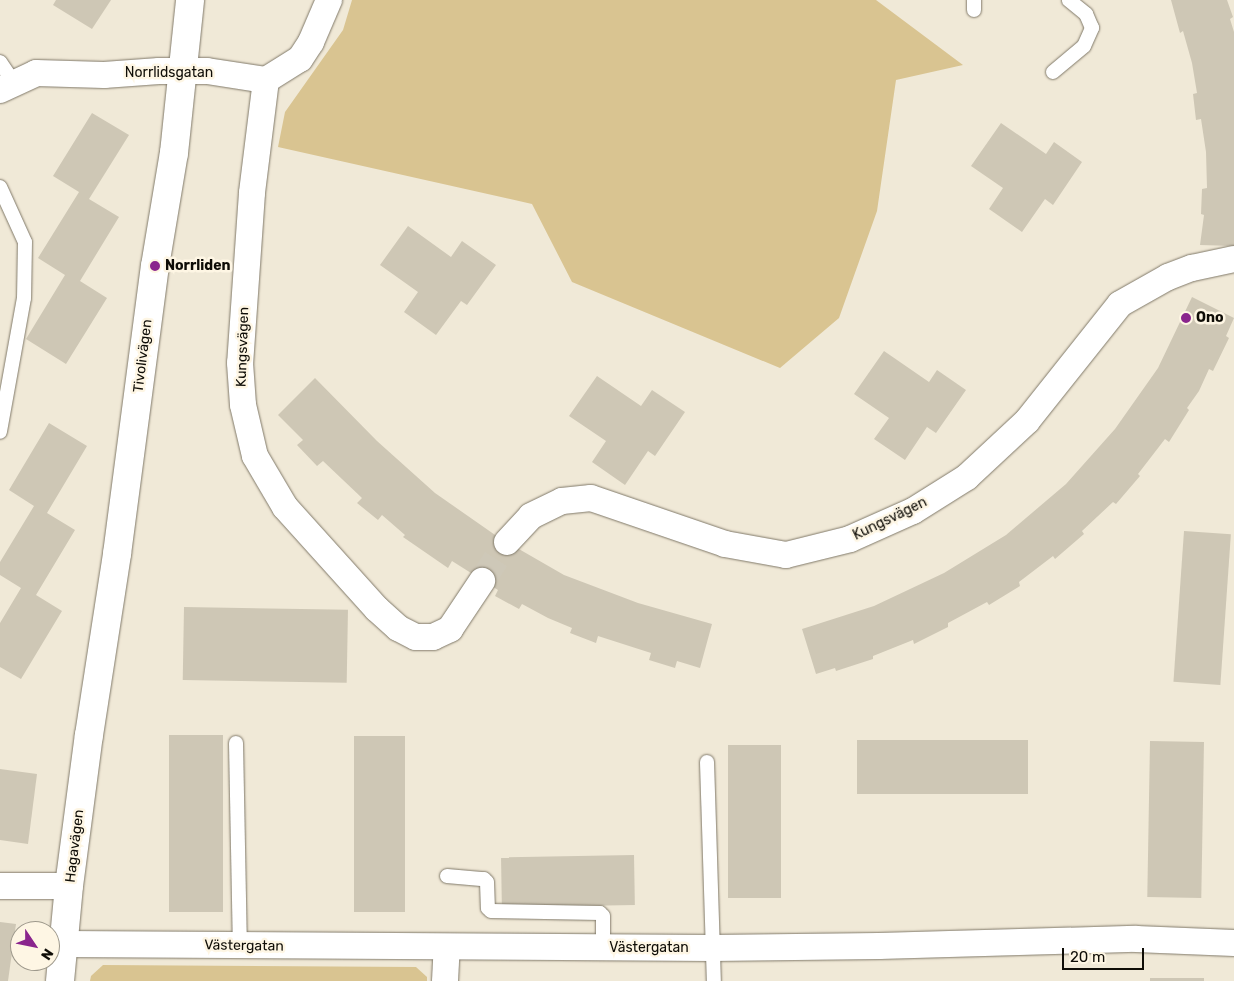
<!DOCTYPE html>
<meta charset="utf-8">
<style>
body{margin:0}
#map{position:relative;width:1234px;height:981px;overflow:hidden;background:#f0e9d7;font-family:Rubik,sans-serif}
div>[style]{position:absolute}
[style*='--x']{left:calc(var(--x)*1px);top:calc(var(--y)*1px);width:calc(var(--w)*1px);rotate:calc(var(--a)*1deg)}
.green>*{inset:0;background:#d9c491}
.building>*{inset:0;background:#cec7b5;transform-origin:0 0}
.street-tunnel>*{height:26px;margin-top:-13px;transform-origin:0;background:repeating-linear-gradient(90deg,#cec8b8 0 26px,transparent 0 39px)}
.roads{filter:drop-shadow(0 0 1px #807969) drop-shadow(0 0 1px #807969)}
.lane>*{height:14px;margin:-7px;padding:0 7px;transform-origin:7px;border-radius:7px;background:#fff}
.street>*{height:26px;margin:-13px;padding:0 13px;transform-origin:13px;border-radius:13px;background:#fff}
.secondary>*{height:28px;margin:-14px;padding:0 14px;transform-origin:14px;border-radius:14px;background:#fff}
.dots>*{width:14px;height:14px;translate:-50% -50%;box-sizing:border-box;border:2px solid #fef6e4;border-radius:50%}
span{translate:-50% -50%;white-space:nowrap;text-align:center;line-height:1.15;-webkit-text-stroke:5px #fef6e4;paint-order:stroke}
.street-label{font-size:14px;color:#0f0d07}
.poi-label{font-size:14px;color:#0f0d07;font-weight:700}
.left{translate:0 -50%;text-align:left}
.north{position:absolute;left:10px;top:921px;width:50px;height:50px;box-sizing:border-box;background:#fef6e4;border:1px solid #9e998c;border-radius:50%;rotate:124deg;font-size:14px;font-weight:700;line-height:20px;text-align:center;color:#0f0d07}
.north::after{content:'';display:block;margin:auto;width:18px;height:22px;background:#8a258d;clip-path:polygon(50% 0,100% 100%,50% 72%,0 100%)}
.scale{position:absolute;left:1062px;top:948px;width:82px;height:22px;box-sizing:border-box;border:2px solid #0f0d07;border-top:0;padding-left:6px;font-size:15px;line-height:18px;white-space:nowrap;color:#0f0d07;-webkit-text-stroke:4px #fef6e4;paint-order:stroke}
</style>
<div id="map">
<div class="green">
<div style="clip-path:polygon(352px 0,876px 0,963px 65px,896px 80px,877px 211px,839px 318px,780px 368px,572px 282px,532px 204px,278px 147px,285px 112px,343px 30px)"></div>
<div style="clip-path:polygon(103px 965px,416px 967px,427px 977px,427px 981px,90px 981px,91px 976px)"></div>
</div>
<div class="building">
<div style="clip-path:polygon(56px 0,111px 0,92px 29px,53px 5px)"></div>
<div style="clip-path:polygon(1171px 0,1227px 0,1233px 17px,1230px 19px,1234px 32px,1234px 246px,1200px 245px,1204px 215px,1201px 214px,1202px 189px,1207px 188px,1206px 152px,1201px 119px,1196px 120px,1193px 94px,1197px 93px,1192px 63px,1183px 31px,1180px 33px)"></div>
<div style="clip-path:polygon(92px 113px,129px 135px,89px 199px,119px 217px,80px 281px,107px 298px,66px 364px,26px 339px,65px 275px,38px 258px,79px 192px,53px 176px)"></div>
<div style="clip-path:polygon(1001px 123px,1046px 154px,1054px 142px,1082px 162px,1053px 205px,1045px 199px,1022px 232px,989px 209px,1003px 188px,971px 166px)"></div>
<div style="clip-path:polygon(408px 226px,451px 257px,462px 241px,496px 265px,467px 305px,461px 301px,436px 335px,404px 312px,418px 292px,380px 265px)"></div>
<div style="clip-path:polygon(1192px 297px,1234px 318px,1226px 336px,1229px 338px,1213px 371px,1209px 369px,1199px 391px,1187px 408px,1189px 410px,1169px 442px,1165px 439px,1138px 474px,1140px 476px,1116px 504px,1113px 502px,1082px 531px,1084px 534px,1055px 559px,1053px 556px,1019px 582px,1020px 586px,989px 605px,987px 602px,948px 623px,948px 627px,914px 644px,913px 640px,873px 656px,873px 659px,836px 671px,835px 668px,816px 674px,802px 629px,874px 606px,944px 573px,1006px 535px,1066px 484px,1115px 429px,1158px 368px)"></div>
<div style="clip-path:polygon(884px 351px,929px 382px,937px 370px,966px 390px,936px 433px,927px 427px,905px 460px,874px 439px,889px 418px,854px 394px)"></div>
<div style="clip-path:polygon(597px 376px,641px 406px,652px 390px,685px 412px,655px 456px,648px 451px,625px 485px,592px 462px,606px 441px,569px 416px)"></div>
<div style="clip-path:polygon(315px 378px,377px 441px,435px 493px,498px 537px,564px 575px,638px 603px,712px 624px,700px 668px,677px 661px,675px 668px,649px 660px,651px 653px,598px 636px,596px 643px,570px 633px,572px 628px,548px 618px,522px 604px,519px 609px,495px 596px,498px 590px,452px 561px,448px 568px,403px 537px,405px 535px,382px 515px,378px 520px,357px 503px,362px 498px,323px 461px,317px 466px,297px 445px,303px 440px,278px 415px)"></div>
<div style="clip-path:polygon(49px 423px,87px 446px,47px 513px,75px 530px,36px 595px,62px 611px,21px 679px,0 667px,0 623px,21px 588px,0 575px,0 562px,34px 506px,9px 490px)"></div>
<div style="left:1184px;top:531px;width:47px;height:151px;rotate:4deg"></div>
<div style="left:184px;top:607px;width:164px;height:73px;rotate:1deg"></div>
<div style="left:223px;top:735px;width:177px;height:54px;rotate:90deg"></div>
<div style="left:354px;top:736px;width:51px;height:176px"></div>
<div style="left:1028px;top:740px;width:54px;height:171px;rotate:90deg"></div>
<div style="left:1150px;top:741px;width:54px;height:156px;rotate:1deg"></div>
<div style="left:728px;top:745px;width:53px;height:153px"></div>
<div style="clip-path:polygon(0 769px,37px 774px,28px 844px,0 840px)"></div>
<div style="left:634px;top:855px;width:50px;height:133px;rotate:89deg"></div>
<div style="clip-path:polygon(0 922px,16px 924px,8px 981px,0 981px)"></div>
<div style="left:1150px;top:978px;width:54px;height:3px"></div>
</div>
<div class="street-tunnel">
<div style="--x:482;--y:581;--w:46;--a:-57.3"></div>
</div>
<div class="roads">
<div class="lane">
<div style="--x:974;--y:0;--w:10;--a:90"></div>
<div style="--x:0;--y:62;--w:25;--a:56"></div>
<div style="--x:1053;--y:72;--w:40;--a:-40"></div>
<div style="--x:1084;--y:46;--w:20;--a:-66"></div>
<div style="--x:1092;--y:28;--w:15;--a:-113"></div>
<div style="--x:1086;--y:14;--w:22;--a:-141"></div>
<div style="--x:0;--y:187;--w:60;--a:65.6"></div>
<div style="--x:25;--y:242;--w:56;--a:91"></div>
<div style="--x:24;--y:298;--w:136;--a:100.2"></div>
<div style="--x:236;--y:743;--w:203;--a:88.9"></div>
<div style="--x:707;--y:762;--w:219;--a:88.2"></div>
<div style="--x:447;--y:876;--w:37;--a:5"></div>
<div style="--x:484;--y:879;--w:4;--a:45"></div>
<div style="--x:487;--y:882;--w:26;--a:88"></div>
<div style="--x:488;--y:908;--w:4;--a:45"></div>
<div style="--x:491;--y:911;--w:109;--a:1.1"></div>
<div style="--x:600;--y:913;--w:4;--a:45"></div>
<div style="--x:603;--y:916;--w:32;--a:90"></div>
</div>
<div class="street">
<div style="--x:266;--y:80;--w:114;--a:97.1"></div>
<div style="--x:252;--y:193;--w:170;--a:94"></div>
<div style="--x:240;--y:363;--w:42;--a:85.9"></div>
<div style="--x:243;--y:405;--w:52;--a:76.8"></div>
<div style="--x:255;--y:456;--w:59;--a:59.5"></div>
<div style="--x:285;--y:507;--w:137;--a:48"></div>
<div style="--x:377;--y:609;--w:28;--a:42"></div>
<div style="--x:398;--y:628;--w:20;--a:27"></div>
<div style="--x:416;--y:637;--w:17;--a:0"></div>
<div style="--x:433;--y:637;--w:19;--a:-25"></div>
<div style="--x:450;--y:629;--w:58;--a:-56.3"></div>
<div style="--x:0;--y:90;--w:40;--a:-25"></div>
<div style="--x:36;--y:73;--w:68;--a:1.7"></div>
<div style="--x:104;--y:75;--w:55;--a:-4.2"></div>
<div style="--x:159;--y:71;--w:48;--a:0"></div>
<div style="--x:207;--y:71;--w:60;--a:8.7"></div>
<div style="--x:266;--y:80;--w:40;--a:-32"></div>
<div style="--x:300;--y:59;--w:20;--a:-57"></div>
<div style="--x:311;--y:42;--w:46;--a:-66.8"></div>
<div style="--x:507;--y:542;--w:35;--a:-47"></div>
<div style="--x:531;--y:516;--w:34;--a:-26"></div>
<div style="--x:562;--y:501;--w:29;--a:-6"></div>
<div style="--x:591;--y:498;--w:142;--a:18.9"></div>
<div style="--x:725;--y:544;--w:62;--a:10.2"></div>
<div style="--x:786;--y:555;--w:66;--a:-14"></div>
<div style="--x:850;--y:539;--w:69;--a:-24"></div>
<div style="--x:913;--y:511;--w:64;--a:-32.2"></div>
<div style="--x:967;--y:477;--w:82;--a:-43"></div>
<div style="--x:1027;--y:421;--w:149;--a:-51.5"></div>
<div style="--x:1120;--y:304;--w:55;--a:-29.4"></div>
<div style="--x:1168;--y:277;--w:26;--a:-21"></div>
<div style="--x:1192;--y:268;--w:43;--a:-12.1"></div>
<div style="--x:0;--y:886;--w:69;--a:0"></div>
<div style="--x:64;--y:944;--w:648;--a:0.35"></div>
<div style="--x:712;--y:948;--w:167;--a:-0.7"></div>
<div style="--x:879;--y:946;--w:257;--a:-1.6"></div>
<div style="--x:1136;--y:939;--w:98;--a:2.3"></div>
<div style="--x:445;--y:981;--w:33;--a:-87"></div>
</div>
<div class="secondary">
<div style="--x:60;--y:981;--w:95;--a:-84.6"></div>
<div style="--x:69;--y:886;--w:152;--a:-82.5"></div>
<div style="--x:89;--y:735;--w:183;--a:-81.2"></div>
<div style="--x:117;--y:554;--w:290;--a:-82.5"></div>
<div style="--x:155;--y:266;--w:115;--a:-80.5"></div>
<div style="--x:174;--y:153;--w:154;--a:-84"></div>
</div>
</div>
<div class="dots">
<div style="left:155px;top:266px;background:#8a258d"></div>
<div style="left:1186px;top:318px;background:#8a258d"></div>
</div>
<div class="street-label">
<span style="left:169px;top:73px">Norrlidsgatan</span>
<span style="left:243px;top:347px;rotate:-88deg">Kungsvägen</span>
<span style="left:143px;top:356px;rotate:-83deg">Tivolivägen</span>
<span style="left:890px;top:519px;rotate:-26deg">Kungsvägen</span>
<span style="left:75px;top:846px;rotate:-83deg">Hagavägen</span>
<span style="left:244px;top:946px;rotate:1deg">Västergatan</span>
<span style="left:649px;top:948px">Västergatan</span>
</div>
<div class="poi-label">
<span class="left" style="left:165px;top:266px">Norrliden</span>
<span class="left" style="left:1196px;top:318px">Ono</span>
</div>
<div class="north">N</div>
<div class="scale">20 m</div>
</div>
